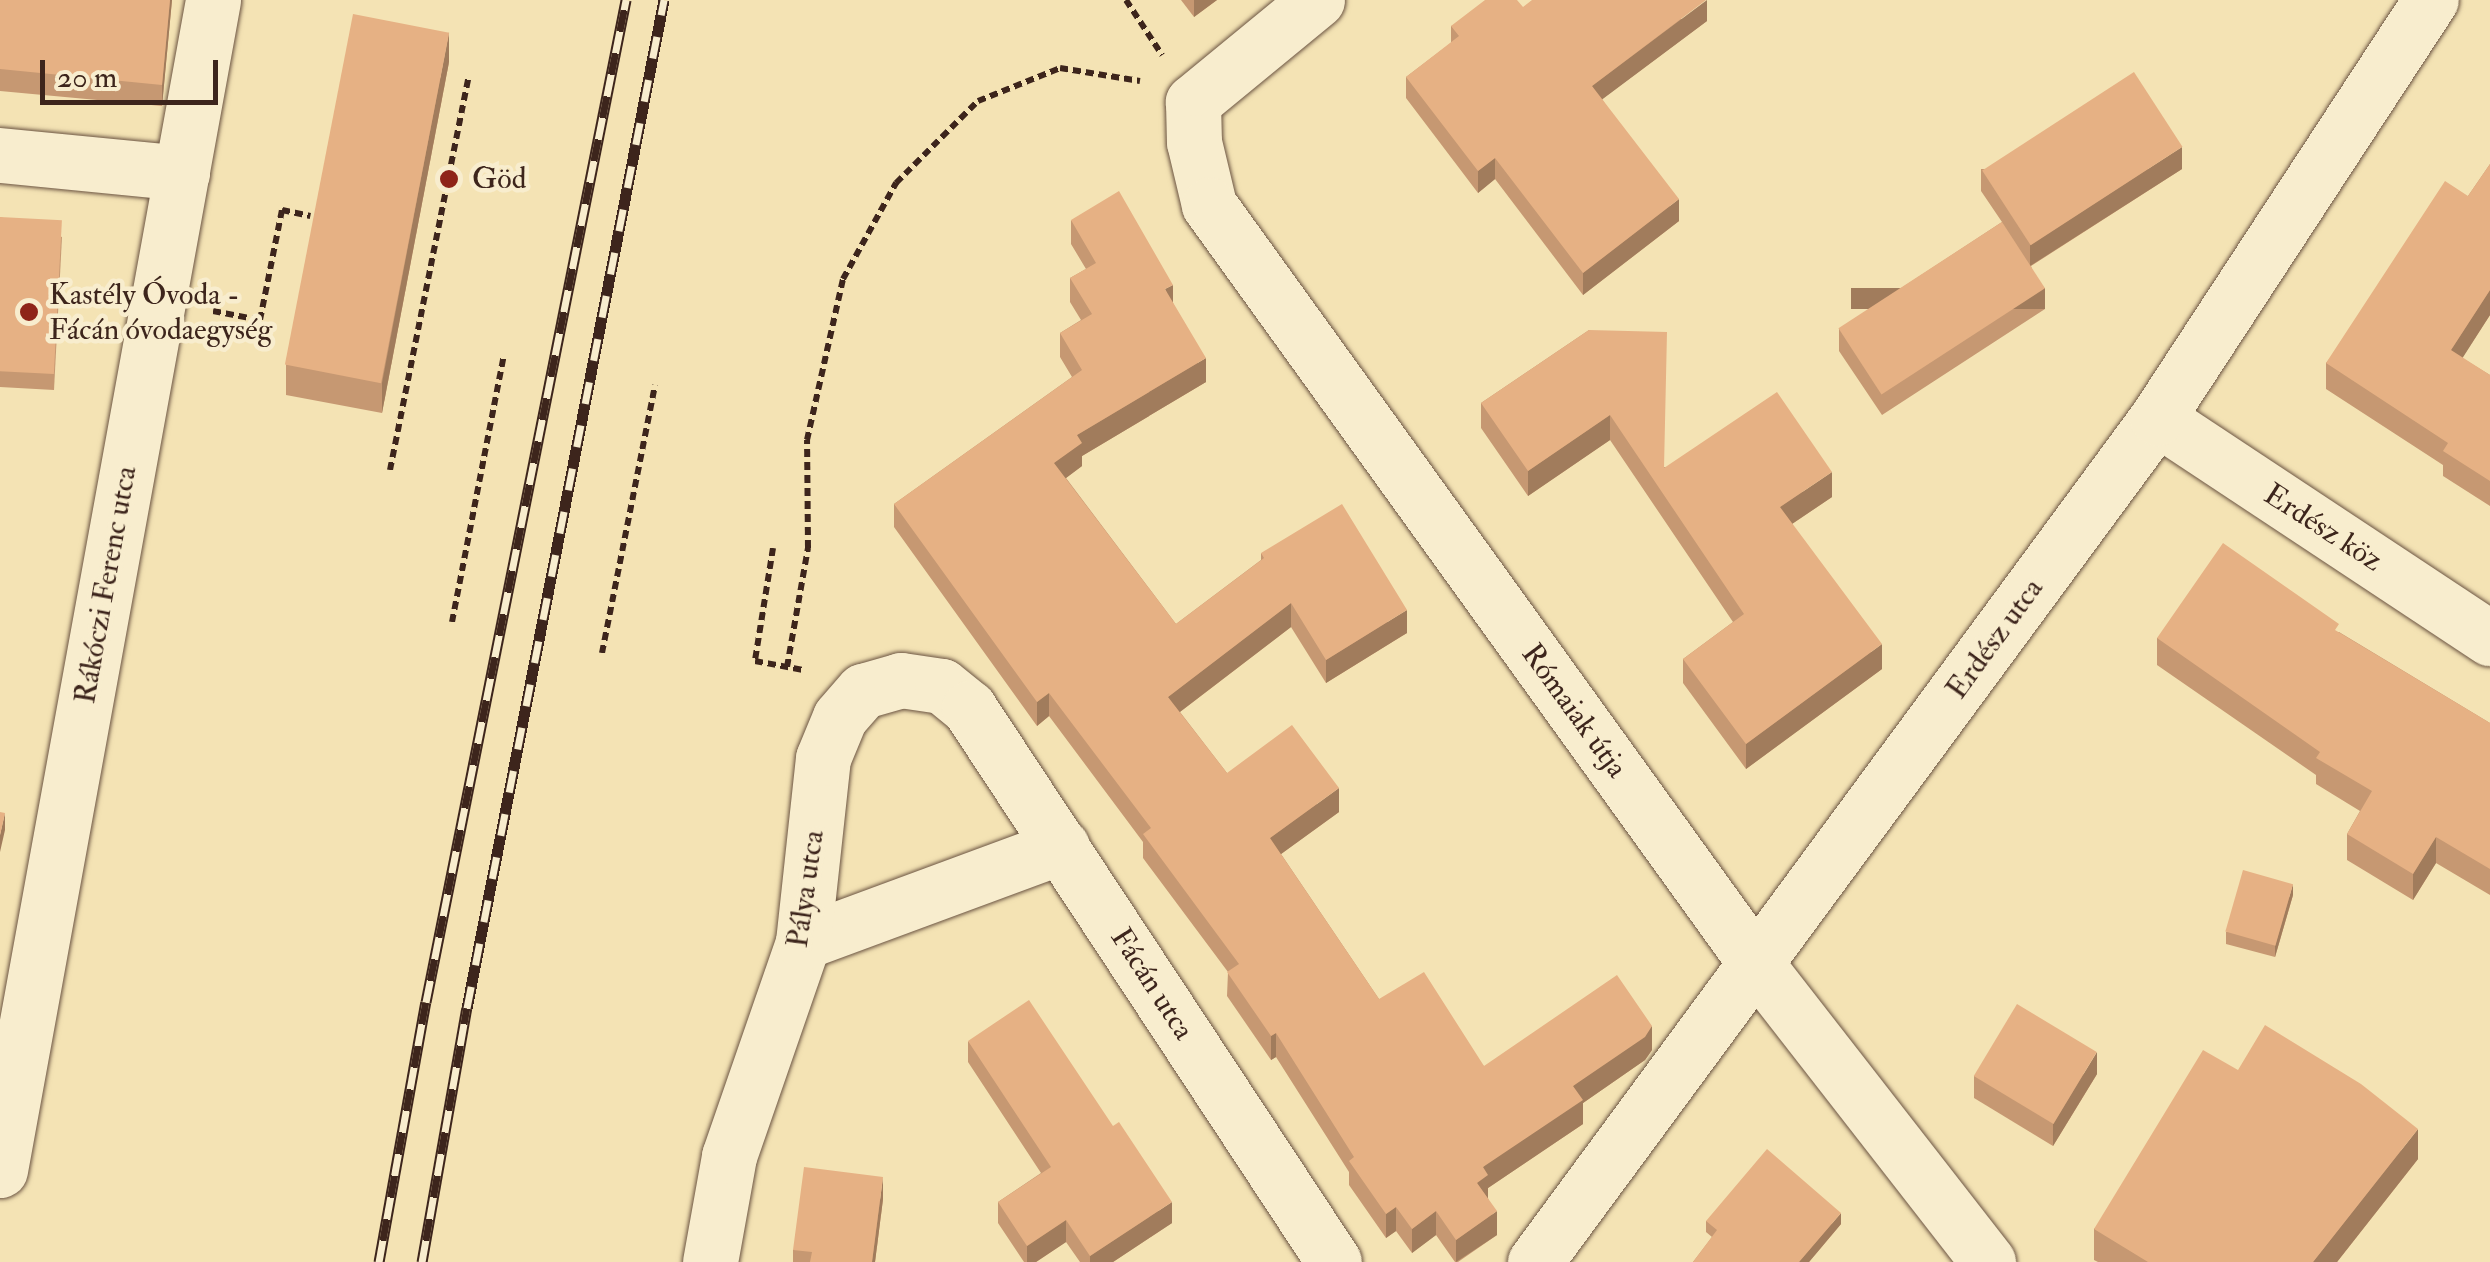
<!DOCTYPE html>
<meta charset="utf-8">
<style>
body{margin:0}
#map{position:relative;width:2490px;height:1262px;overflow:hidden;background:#f4e3b4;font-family:"IM FELL Double Pica",serif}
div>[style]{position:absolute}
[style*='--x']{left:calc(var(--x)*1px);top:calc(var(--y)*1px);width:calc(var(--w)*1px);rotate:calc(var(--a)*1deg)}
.path>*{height:6px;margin-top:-3px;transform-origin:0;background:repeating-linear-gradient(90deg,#3d251c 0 8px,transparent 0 13px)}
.roads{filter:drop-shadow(0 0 2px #6b5442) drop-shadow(0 0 2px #6b5442)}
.minor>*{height:55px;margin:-27.5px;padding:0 27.5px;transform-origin:27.5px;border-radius:27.5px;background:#f8edce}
.rail>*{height:11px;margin-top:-5.5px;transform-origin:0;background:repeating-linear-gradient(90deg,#f8edce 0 22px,#3d251c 0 44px);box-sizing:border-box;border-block:2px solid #3d251c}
.wall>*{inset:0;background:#c69872}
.shaded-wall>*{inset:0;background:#a17c5c;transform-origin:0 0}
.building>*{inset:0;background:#e6b184;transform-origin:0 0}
.dots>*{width:28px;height:28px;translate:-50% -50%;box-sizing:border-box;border:5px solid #f8edce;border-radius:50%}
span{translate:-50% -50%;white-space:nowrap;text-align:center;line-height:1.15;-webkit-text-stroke:9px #f8edce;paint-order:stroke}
.poi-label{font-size:30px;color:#3d251c}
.left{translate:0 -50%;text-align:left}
.street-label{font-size:30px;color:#3d251c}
.scale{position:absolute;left:40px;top:60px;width:178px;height:45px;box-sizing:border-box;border:5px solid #3d251c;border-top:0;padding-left:12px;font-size:30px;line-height:35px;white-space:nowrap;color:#3d251c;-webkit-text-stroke:8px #f8edce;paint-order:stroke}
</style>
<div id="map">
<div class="path">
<div style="--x:1126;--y:0;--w:66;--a:56.8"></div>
<div style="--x:213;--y:311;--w:48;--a:10.8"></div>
<div style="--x:260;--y:320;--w:112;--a:-78.7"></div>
<div style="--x:282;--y:210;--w:29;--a:12"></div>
<div style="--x:390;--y:470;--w:402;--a:-78.7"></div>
<div style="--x:773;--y:548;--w:114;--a:99.1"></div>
<div style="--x:755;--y:661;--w:49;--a:10.6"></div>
<div style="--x:452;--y:622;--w:272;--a:-79"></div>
<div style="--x:602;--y:653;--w:273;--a:-78.8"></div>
<div style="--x:787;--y:667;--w:121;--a:-80"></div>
<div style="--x:808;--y:548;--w:108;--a:-90.5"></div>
<div style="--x:807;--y:440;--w:165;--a:-77.4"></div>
<div style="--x:843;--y:279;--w:110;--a:-61.1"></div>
<div style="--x:896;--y:183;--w:116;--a:-45"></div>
<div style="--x:978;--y:101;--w:88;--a:-21.9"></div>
<div style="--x:1060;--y:68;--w:81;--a:9.2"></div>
</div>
<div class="roads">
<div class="minor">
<div style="--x:1317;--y:0;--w:161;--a:140.6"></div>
<div style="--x:1193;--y:102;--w:40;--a:88.6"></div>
<div style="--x:1194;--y:142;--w:65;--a:76.6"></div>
<div style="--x:1209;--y:205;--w:937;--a:54.21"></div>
<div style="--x:1757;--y:965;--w:376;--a:52.1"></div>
<div style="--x:0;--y:155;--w:183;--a:5.6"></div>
<div style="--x:2157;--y:418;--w:399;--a:33.5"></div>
<div style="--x:803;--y:942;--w:276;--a:-20.3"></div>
<div style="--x:0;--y:1170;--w:1189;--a:-79.68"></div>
<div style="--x:710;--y:1262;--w:108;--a:-79.8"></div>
<div style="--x:729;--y:1156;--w:226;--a:-70.9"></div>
<div style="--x:803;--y:942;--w:185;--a:-83.8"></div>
<div style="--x:823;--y:758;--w:44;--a:-67.5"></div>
<div style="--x:840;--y:717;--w:35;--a:-49"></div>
<div style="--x:863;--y:691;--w:40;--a:-16"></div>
<div style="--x:901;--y:680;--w:41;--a:8.3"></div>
<div style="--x:942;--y:686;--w:35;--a:39"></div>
<div style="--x:969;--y:708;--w:663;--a:56.62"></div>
<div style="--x:1535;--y:1262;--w:1048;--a:-53.61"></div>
<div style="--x:2157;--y:418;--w:500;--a:-56.8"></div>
</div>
</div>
<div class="rail">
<div style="--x:379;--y:1262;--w:264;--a:-79.8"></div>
<div style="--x:426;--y:1002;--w:1022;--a:-78.71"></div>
<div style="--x:422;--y:1262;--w:258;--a:-80"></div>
<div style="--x:467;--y:1008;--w:1027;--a:-78.94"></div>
</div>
<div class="wall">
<div style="clip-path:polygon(0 0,172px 0,162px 106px,0 91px)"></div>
<div style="clip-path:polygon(1181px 0,1217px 0,1194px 17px)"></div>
<div style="clip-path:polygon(1523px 7px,1707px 21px,1602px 99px,1679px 221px,1583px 295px,1495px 179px,1478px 193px,1406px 98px,1406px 77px,1451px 43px,1451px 26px)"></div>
<div style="clip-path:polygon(449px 62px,382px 413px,286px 395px,286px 365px)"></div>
<div style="clip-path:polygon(2490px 164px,2490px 315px,2462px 358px,2490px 375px,2490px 506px,2443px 476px,2443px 465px,2326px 389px,2326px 363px,2468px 196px)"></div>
<div style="clip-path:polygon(1981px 169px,2182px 169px,2031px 266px,2045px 309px,1882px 415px,1839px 351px,1839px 329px,2002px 222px,1981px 191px)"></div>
<div style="clip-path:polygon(0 217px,62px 237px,54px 390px,0 387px)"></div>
<div style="clip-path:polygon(1071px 220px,1173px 303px,1206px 382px,1082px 456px,1082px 466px,1066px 478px,1176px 624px,1261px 560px,1261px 553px,1407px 633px,1326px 683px,1291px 627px,1180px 712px,1227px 773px,1339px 812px,1281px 854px,1379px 999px,1484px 1066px,1652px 1050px,1645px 1060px,1583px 1103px,1583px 1124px,1488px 1188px,1488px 1198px,1497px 1235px,1458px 1262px,1455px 1262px,1436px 1235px,1412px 1253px,1396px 1231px,1386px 1238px,1349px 1185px,1349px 1172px,1276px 1057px,1271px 1060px,1227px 996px,1228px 972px,1143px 858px,1143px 842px,1049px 716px,1037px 726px,894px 527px,894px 504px,1072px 377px,1060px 357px,1060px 333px,1081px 320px,1070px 302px,1070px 278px,1086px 269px,1071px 244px)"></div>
<div style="clip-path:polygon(1589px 330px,1664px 467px,1832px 497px,1792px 524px,1882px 669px,1746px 769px,1683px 683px,1683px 659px,1733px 622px,1610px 440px,1528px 496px,1481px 428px,1481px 403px)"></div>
<div style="clip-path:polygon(2339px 632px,2490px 723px,2490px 895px,2436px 863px,2413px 900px,2347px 860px,2347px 834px,2360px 811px,2316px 784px,2316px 775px,2157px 665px,2157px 638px)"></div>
<div style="clip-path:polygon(2293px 895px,2275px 957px,2226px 944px,2226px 932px)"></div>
<div style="clip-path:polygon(968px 1041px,1172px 1223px,1113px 1262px,1080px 1262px,1066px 1242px,1036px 1262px,1024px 1262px,998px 1223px,998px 1202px,1041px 1173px,968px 1062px)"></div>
<div style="clip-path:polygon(2238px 1070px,2418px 1159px,2337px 1262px,2098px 1262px,2094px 1260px,2094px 1229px)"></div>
<div style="clip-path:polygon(2097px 1074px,2053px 1146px,1974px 1098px,1974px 1076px)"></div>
<div style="clip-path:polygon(883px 1199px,875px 1262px,793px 1262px,793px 1250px)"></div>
<div style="clip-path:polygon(1706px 1221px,1841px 1224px,1809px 1262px,1693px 1262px,1712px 1237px,1706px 1232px)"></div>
</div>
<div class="shaded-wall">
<div style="clip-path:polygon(170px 0,172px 0,162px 106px,162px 85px)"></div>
<div style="clip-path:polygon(1194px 0,1217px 0,1194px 17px)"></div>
<div style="clip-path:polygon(1707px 0,1707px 21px,1592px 107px,1592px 86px)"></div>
<div style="clip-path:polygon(449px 32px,449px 62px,382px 413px,382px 383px)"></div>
<div style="clip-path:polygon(2182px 147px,2182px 169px,2030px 266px,2030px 245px)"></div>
<div style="clip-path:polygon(1495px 158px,1495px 179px,1478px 193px,1478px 171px)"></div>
<div style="clip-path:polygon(1679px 199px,1679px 221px,1583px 295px,1583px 273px)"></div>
<div style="clip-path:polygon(1173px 285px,1173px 308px,1165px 289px)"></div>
<div style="left:2045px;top:288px;width:21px;height:194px;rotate:90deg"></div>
<div style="clip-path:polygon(2490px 290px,2490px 315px,2451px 376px,2451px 350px)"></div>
<div style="clip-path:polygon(1206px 358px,1206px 382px,1082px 456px,1082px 466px,1054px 487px,1054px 463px,1077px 435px)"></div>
<div style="clip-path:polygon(1610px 415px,1610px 440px,1528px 496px,1528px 471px)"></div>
<div style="clip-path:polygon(1832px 472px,1832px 497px,1780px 532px,1780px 507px)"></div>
<div style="clip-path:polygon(1291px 603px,1291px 627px,1168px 721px,1168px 697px)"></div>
<div style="clip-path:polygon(1407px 610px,1407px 633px,1326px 683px,1326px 660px)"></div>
<div style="clip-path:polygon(1882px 644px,1882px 669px,1746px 769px,1746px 744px)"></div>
<div style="clip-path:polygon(1049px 693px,1049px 716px,1037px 726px,1037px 702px)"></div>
<div style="clip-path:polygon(1339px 788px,1339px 812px,1270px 862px,1270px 838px)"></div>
<div style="clip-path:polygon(5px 813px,5px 830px,0 852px,0 835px)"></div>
<div style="clip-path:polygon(2436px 837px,2436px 863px,2413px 900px,2413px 874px)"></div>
<div style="clip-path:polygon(2293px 884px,2293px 895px,2275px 957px,2275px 946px)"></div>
<div style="clip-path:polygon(1652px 1026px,1652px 1050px,1645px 1060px,1583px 1103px,1583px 1124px,1488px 1188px,1488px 1199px,1477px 1183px,1483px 1167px,1573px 1086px)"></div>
<div style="clip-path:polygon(1276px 1033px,1276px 1057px,1271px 1060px,1271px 1036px)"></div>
<div style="clip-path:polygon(2097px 1052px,2097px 1074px,2053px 1146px,2053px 1124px)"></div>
<div style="clip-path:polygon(2418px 1129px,2418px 1159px,2337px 1262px,2313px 1262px)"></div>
<div style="clip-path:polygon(883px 1177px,883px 1199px,875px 1262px,872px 1262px)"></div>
<div style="clip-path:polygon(1172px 1202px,1172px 1223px,1113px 1262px,1090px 1262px,1090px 1256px)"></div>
<div style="clip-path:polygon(1396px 1207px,1396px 1231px,1386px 1238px,1386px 1214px)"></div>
<div style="clip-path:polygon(1436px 1211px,1436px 1235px,1412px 1253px,1412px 1229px)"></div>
<div style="clip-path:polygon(1497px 1211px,1497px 1235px,1456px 1262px,1456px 1240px)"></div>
<div style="clip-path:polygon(1841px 1213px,1841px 1224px,1809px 1262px,1799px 1262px)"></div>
<div style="clip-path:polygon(1066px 1220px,1066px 1242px,1036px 1262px,1027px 1262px,1027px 1246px)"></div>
</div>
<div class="building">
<div style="clip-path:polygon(0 0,170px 0,162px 85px,0 69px)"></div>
<div style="clip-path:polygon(1485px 0,1517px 0,1523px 7px,1532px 0,1706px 0,1592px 86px,1679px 199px,1583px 273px,1495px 158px,1478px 171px,1406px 77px,1459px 36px,1451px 26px)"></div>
<div style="left:353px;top:14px;width:98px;height:357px;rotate:11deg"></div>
<div style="left:2134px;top:72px;width:89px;height:181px;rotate:57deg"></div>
<div style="clip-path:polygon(2490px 164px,2490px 290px,2451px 350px,2490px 375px,2490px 481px,2443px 451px,2448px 443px,2326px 363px,2445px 181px,2468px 196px)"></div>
<div style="clip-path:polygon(1119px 191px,1173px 285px,1165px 289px,1206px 358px,1077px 435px,1082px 443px,1054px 463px,1176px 624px,1264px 558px,1261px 553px,1342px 504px,1407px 610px,1326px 660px,1291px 603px,1168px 697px,1227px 773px,1292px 725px,1339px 788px,1270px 838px,1379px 999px,1424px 972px,1484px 1066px,1617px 975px,1652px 1026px,1645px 1037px,1573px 1086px,1583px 1100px,1483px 1167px,1488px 1175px,1477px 1183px,1497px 1211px,1456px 1240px,1436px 1211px,1412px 1229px,1396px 1207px,1386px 1214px,1349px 1161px,1354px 1157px,1276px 1033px,1271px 1036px,1227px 972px,1239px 964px,1143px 834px,1151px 828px,1049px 693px,1037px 702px,894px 504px,1082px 370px,1060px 333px,1092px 314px,1070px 278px,1096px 263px,1071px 220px)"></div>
<div style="left:0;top:217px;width:62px;height:154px;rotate:3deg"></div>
<div style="left:2002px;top:222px;width:79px;height:195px;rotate:57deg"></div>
<div style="clip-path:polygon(1589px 330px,1667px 332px,1664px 468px,1777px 392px,1832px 472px,1780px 507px,1882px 644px,1746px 744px,1683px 659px,1744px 614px,1610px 415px,1528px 471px,1481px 403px)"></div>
<div style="clip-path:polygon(2223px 543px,2339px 624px,2335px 630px,2490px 723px,2490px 869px,2436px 837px,2413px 874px,2347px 834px,2372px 791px,2316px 758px,2320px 752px,2157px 638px)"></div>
<div style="clip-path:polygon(0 812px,5px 813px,0 835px)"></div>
<div style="left:2243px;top:870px;width:52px;height:64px;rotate:16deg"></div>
<div style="clip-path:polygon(1029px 1000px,1113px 1126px,1119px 1122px,1172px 1202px,1090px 1256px,1066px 1220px,1027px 1246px,998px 1202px,1051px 1167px,968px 1041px)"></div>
<div style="left:2017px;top:1004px;width:93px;height:84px;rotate:31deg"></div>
<div style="clip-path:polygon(2265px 1025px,2361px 1084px,2418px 1129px,2313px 1262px,2148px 1262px,2094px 1229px,2203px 1050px,2238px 1070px)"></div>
<div style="clip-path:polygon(1767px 1149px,1841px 1213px,1799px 1262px,1693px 1262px,1717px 1230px,1706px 1221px)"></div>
<div style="clip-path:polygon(804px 1167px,883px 1177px,872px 1262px,810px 1262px,812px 1252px,793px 1250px)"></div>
</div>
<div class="dots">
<div style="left:449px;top:179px;background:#8f2418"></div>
<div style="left:29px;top:312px;background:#8f2418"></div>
</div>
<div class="poi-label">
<span class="left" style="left:472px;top:179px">Göd</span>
<span class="left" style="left:49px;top:312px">Kastély Óvoda -<br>Fácán óvodaegység</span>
</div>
<div class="street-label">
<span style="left:2323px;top:528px;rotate:33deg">Erdész köz</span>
<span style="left:106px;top:585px;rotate:-80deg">Rákóczi Ferenc utca</span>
<span style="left:1995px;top:639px;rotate:-54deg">Erdész utca</span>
<span style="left:1574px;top:711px;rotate:54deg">Rómaiak útja</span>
<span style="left:806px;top:889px;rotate:-82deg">Pálya utca</span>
<span style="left:1152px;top:984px;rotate:57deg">Fácán utca</span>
</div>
<div class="scale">20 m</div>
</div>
